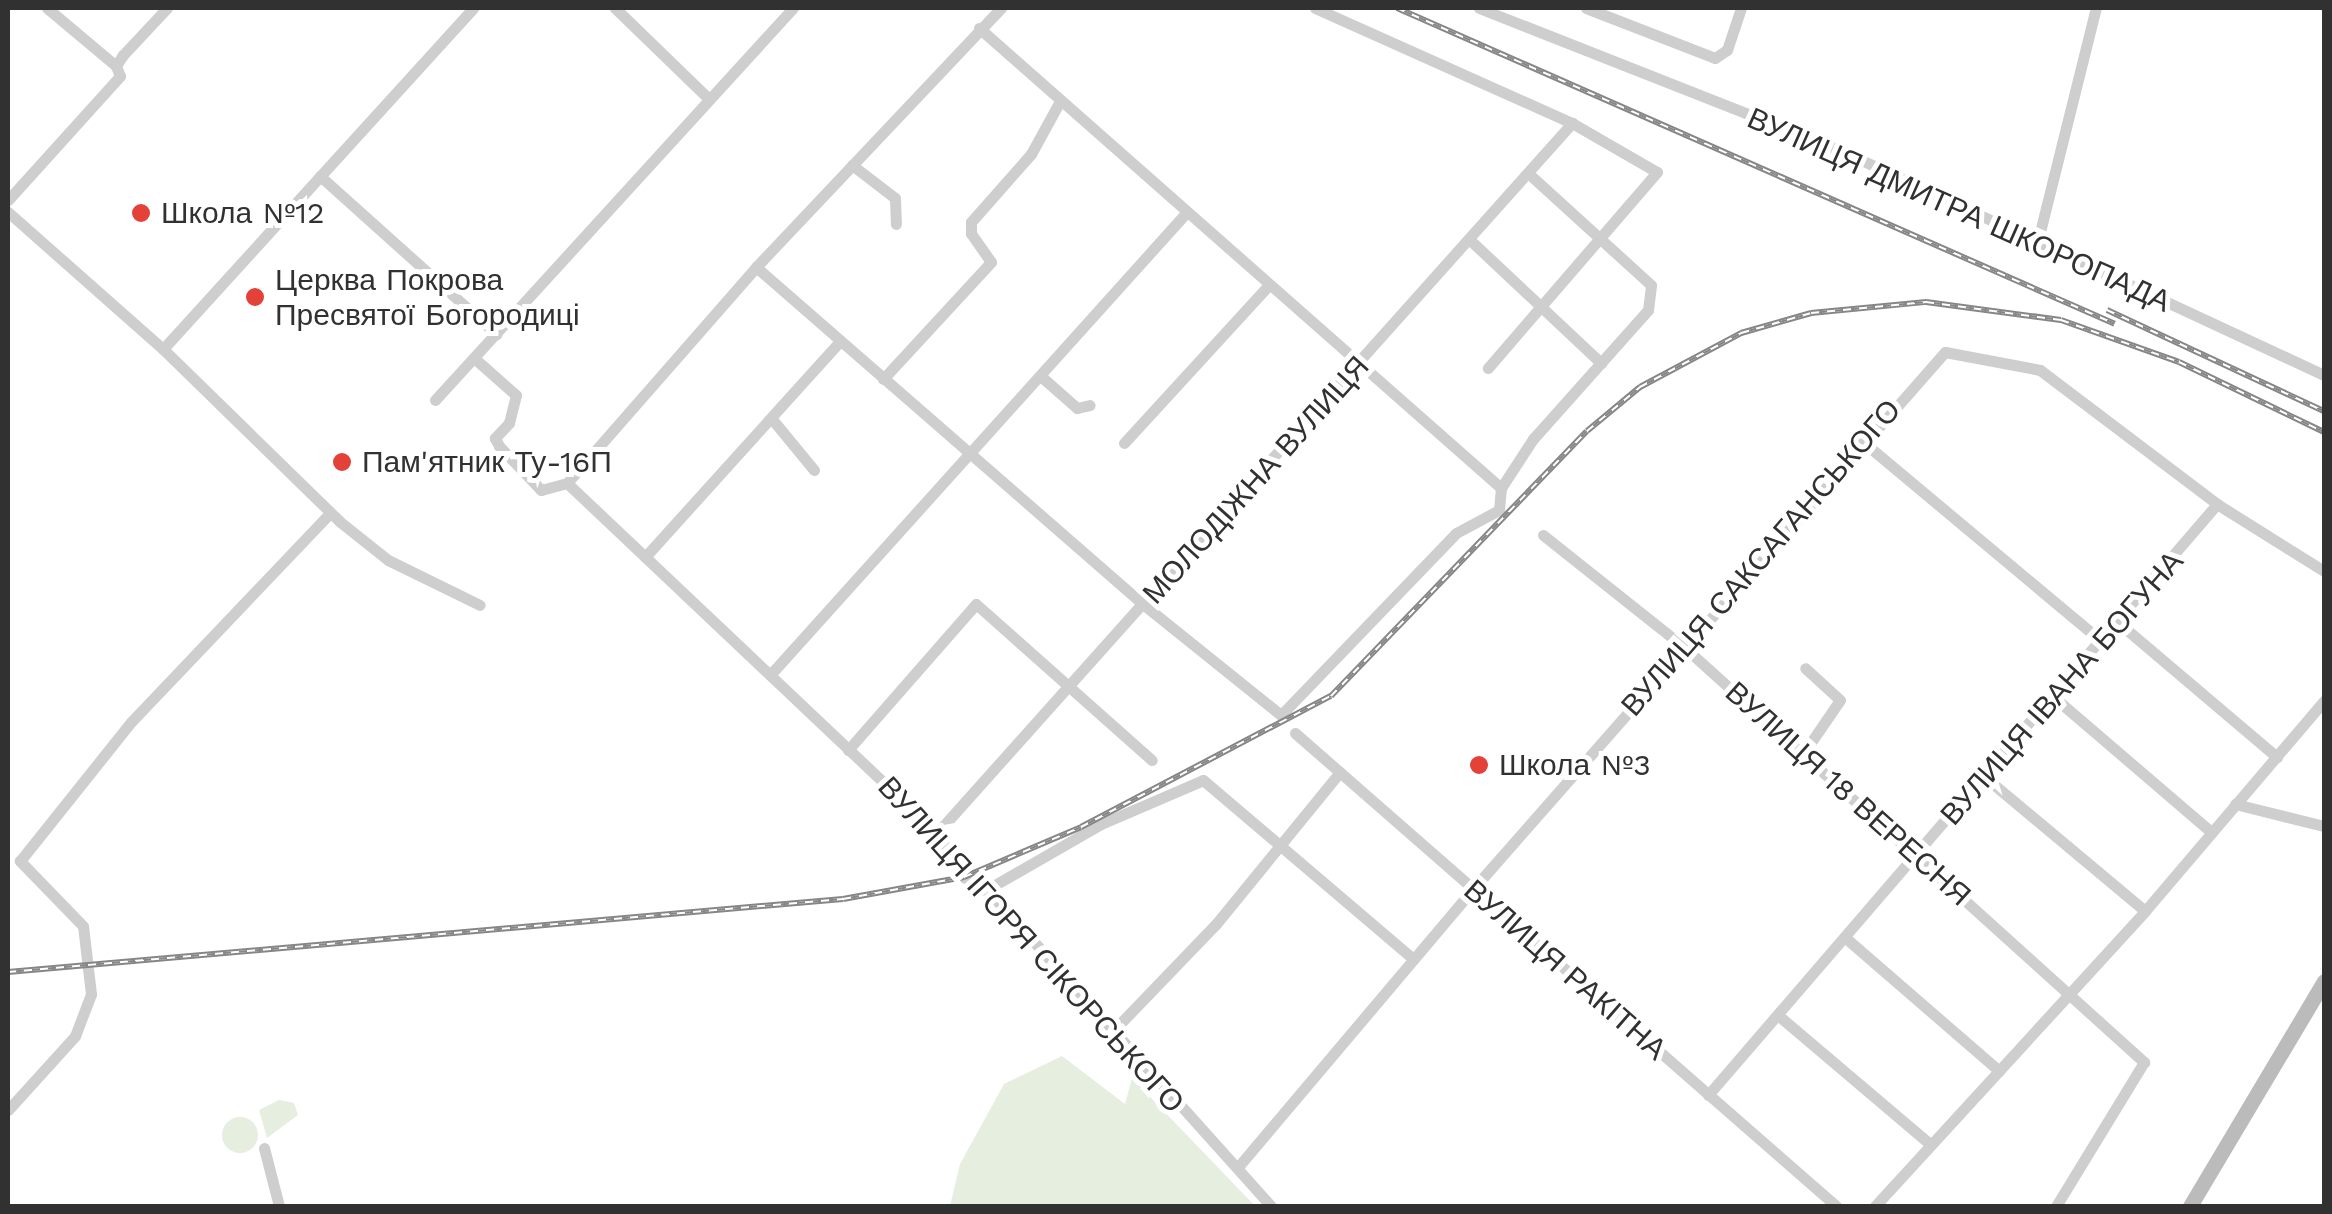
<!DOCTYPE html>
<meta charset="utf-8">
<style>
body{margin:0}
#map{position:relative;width:2332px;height:1214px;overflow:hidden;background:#fff;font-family:"Work Sans",sans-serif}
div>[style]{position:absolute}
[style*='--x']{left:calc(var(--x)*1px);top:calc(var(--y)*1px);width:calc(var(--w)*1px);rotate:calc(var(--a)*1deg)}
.green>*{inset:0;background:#e6eee0}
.round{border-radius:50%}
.street>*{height:11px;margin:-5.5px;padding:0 5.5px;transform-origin:5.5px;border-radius:5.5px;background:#cecece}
.secondary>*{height:15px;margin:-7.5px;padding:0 7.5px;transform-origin:7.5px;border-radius:7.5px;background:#bbb}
.rail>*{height:6px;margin-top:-3px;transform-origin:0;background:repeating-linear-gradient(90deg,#fff 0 8px,#868686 0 16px);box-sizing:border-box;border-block:2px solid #868686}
.dots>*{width:28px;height:28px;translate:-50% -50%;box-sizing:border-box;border:5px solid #fff;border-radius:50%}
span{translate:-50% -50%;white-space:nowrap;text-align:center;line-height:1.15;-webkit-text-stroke:10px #fff;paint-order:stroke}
.street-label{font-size:30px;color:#313131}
.poi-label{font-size:30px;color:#313131}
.left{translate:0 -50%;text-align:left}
.frame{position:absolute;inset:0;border:10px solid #313131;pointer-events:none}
</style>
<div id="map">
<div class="green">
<div style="clip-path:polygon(1062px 1056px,1125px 1104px,1132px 1078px,1255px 1206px,950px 1206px,960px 1164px,1004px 1084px)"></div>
<div style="clip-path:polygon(279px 1100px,294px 1103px,298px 1115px,267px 1138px,259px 1110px)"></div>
<div class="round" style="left:222px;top:1117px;width:36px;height:36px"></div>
</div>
<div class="street">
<div style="--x:47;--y:8;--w:90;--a:40"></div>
<div style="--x:615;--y:8;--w:129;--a:44.1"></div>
<div style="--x:1315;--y:8;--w:282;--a:24.1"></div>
<div style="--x:1572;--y:123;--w:98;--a:30"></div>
<div style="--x:1657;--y:172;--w:259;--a:130.8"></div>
<div style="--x:1479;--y:8;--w:390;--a:21.5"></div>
<div style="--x:1842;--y:151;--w:532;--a:24.93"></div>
<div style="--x:1586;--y:8;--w:138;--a:21.2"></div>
<div style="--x:1715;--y:58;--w:14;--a:-34"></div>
<div style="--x:1727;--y:50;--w:44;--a:-71.6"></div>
<div style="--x:979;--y:28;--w:696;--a:41.39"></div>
<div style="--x:852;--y:165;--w:54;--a:37.5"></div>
<div style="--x:895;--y:198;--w:26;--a:88"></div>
<div style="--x:320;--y:176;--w:237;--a:41.9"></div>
<div style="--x:8;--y:200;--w:167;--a:-47.9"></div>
<div style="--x:120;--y:76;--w:11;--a:-112"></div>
<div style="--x:116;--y:66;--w:13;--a:-58"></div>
<div style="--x:123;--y:55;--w:64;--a:-46.9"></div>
<div style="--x:8;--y:212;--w:207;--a:41.5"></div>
<div style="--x:163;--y:349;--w:246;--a:44.3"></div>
<div style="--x:339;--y:521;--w:63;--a:38.5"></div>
<div style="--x:388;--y:560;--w:102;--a:26.1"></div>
<div style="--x:1470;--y:240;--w:180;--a:43.2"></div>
<div style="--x:2038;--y:240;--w:239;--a:-76"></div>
<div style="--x:756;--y:267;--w:515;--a:41.06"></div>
<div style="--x:1144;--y:605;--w:176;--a:38.8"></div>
<div style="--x:1281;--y:715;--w:252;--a:-46.1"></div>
<div style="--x:1456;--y:533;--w:49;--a:-28.1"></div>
<div style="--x:1499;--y:510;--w:22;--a:-85"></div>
<div style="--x:1501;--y:488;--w:59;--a:-56.9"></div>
<div style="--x:1533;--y:439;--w:173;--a:-48.3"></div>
<div style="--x:1648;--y:310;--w:25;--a:-83"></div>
<div style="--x:1651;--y:285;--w:166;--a:-137.7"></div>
<div style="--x:163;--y:349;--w:461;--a:-47.7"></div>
<div style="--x:474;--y:358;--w:56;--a:41.4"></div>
<div style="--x:516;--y:395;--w:29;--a:104"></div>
<div style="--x:509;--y:423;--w:21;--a:133"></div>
<div style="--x:495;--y:438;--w:9;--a:63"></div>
<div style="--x:499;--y:446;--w:61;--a:46.3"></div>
<div style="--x:541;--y:490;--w:27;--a:-15"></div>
<div style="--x:567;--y:483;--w:287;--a:-48.8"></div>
<div style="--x:756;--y:267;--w:357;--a:-46.6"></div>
<div style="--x:883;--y:379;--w:159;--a:-47.3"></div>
<div style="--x:991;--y:262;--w:35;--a:-125"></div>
<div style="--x:971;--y:233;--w:11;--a:-90"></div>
<div style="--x:971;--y:222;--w:91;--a:-48.6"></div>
<div style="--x:1031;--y:154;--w:60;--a:-61.3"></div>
<div style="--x:1044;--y:379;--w:44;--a:41.3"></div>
<div style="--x:1077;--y:408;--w:13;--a:-13"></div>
<div style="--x:435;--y:400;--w:531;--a:-47.6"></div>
<div style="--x:772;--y:419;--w:66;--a:50.5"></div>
<div style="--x:1862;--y:441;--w:315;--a:39.9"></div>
<div style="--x:1124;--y:443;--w:213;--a:-47.5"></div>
<div style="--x:567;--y:483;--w:509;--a:43.41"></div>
<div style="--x:937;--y:833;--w:52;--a:58.5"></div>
<div style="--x:964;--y:877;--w:32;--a:32"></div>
<div style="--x:991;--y:894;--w:419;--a:48.1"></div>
<div style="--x:1543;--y:535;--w:180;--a:38.5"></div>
<div style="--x:1684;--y:647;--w:620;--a:42.06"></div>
<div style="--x:2144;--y:1062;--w:169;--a:121.4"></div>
<div style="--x:645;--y:557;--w:291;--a:-47.9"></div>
<div style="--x:2120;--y:624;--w:206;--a:40.3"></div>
<div style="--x:770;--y:675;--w:622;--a:-48"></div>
<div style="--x:2056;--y:699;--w:204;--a:40.6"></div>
<div style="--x:1295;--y:733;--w:719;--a:41.16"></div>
<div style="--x:848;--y:750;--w:194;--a:-48.8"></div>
<div style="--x:976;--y:604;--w:235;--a:41.6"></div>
<div style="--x:1803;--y:754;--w:65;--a:-55.6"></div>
<div style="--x:1840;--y:700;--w:47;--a:-137.6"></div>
<div style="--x:1986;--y:778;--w:207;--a:39.9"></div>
<div style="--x:2235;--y:804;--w:92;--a:13.9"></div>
<div style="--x:937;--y:833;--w:953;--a:-48.19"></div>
<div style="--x:991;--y:894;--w:8;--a:-76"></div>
<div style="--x:993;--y:886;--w:125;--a:-29.9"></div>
<div style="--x:1101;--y:824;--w:111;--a:-23.3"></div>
<div style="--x:1203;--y:780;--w:276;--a:40.4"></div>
<div style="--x:1848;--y:940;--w:200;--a:40.9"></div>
<div style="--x:1779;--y:1016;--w:199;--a:40.3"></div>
<div style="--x:1112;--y:1032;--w:150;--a:-46.1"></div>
<div style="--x:1216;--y:924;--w:196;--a:-50.8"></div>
<div style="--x:1708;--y:1095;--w:780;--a:-49.26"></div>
<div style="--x:8;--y:1110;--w:100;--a:-47.8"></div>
<div style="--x:75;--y:1036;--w:45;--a:-69.1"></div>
<div style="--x:91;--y:994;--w:68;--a:-96.7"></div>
<div style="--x:83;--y:926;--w:91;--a:-134.1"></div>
<div style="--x:20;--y:861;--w:178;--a:-51.4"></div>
<div style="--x:131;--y:722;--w:289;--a:-46.4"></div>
<div style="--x:264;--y:1148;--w:60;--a:75.5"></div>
<div style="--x:1238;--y:1167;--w:364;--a:-49.8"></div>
<div style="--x:1473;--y:889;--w:715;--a:-48.69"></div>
<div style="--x:1945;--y:352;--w:97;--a:10.7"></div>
<div style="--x:2040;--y:370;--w:222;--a:37.1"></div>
<div style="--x:2217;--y:504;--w:126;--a:32.1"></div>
<div style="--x:1875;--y:1206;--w:400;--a:-47.5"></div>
<div style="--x:2145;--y:911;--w:276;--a:-49.6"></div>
</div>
<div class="secondary">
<div style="--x:2190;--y:1206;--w:262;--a:-59.2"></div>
</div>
<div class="rail">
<div style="--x:1397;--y:8;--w:784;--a:23.75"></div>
<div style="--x:2107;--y:310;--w:239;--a:25"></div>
<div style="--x:8;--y:972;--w:838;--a:-5"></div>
<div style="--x:843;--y:899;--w:123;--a:-10.3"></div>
<div style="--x:964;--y:877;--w:127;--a:-23.1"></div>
<div style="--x:1081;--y:827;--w:282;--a:-27.7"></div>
<div style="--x:1331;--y:696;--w:368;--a:-46"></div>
<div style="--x:1587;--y:431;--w:69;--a:-39.7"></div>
<div style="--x:1640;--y:387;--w:115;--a:-28.1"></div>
<div style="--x:1741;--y:333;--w:73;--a:-15.9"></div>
<div style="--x:1811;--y:313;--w:116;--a:-5.5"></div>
<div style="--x:1926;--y:302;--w:136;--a:7.6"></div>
<div style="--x:2061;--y:320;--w:125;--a:19.6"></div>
<div style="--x:2179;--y:362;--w:161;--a:25.8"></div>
</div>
<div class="dots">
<div style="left:141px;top:213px;background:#e44138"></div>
<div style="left:255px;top:297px;background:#e44138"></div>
<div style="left:342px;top:462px;background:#e44138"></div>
<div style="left:1479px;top:765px;background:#e44138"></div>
</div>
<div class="street-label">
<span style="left:1959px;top:210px;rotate:24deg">ВУЛИЦЯ ДМИТРА ШКОРОПАДА</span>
<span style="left:1256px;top:480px;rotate:-48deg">МОЛОДІЖНА ВУЛИЦЯ</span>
<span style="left:1761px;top:558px;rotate:-49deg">ВУЛИЦЯ САКСАГАНСЬКОГО</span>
<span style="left:2062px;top:688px;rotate:-49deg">ВУЛИЦЯ ІВАНА БОГУНА</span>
<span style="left:1848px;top:794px;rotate:42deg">ВУЛИЦЯ 18 ВЕРЕСНЯ</span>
<span style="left:1031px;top:945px;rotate:48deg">ВУЛИЦЯ ІГОРЯ СІКОРСЬКОГО</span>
<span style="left:1565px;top:970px;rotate:41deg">ВУЛИЦЯ РАКІТНА</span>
</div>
<div class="poi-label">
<span class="left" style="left:161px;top:213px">Школа №12</span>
<span class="left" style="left:275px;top:297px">Церква Покрова<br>Пресвятої Богородиці</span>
<span class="left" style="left:362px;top:462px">Пам'ятник Ту-16П</span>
<span class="left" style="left:1499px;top:765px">Школа №3</span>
</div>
<div class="frame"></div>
</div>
